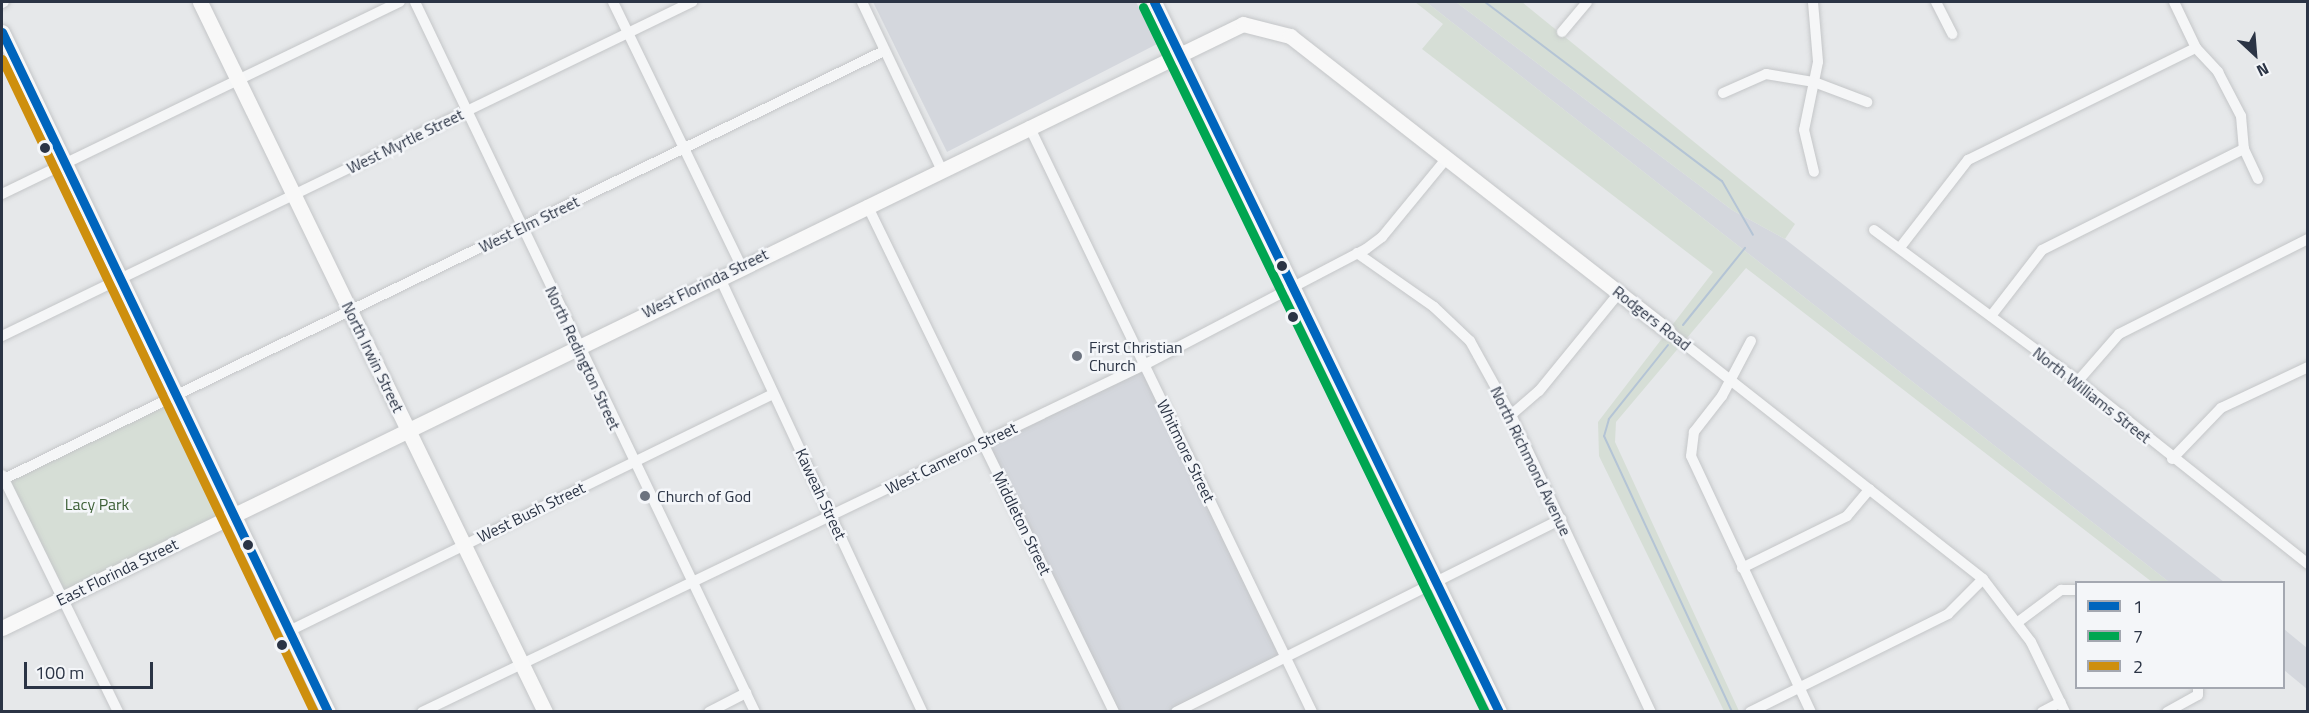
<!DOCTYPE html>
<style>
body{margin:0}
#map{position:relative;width:2309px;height:713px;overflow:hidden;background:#e6e8ea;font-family:"Titillium Web",sans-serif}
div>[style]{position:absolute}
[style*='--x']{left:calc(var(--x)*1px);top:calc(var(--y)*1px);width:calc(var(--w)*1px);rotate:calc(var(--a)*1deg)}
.built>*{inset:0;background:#d4d7dd}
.green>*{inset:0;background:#d6ded6;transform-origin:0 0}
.stream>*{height:2px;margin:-1px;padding:0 1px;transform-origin:1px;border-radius:1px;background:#b4c4d5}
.roads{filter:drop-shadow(0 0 2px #c4c6c8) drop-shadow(0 0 2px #c4c6c8)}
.street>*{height:10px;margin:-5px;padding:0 5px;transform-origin:5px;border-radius:5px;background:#f5f6f7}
.secondary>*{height:15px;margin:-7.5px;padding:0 7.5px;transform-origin:7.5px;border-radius:7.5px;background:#f8f8f8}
.bus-1>*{height:9px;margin:-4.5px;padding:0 4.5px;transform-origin:4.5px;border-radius:4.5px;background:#0065bd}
.bus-2>*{height:9px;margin:-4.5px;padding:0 4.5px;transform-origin:4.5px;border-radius:4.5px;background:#00a651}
.bus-3>*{height:9px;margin:-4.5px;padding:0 4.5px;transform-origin:4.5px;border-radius:4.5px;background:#ce8f0e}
.dots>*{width:16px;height:16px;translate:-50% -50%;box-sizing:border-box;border:3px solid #f4f6f9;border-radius:50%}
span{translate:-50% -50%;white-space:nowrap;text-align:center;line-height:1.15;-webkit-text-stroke:5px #f4f6f9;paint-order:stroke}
.street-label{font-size:16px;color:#2b3445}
.poi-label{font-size:16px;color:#2b3445}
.left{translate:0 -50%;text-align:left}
.park-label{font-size:16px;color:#3f6138}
.frame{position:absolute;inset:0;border:3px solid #2b3445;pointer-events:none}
.legend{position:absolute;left:2075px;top:581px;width:210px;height:108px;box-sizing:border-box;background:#f4f6f9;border:2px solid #a4a8b1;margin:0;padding:8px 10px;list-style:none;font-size:18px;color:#2b3445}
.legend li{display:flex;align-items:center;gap:12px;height:30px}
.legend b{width:30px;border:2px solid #a4a8b1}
.north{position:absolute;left:2225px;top:24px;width:60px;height:60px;-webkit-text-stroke:4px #f4f6f9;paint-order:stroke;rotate:154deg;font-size:16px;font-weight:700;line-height:24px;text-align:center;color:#2b3445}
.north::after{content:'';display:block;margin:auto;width:21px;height:27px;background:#2b3445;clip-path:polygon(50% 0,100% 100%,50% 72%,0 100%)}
.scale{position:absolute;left:24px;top:662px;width:129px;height:27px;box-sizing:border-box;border:3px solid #2b3445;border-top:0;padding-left:8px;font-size:18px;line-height:21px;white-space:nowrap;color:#2b3445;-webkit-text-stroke:4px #f4f6f9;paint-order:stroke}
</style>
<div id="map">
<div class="built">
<div style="clip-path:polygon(873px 2px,1136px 2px,1157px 44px,947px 152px)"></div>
<div style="clip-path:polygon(1426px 2px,1456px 2px,1732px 210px,1785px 239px,2224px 582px,2169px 582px)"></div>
<div style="clip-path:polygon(1144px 365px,1286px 658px,1176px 711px,1114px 711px,983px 442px)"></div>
<div style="clip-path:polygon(2284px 629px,2307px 648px,2307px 689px,2284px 670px)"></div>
</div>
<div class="green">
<div style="clip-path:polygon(1415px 2px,1426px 2px,2169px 582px,2152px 582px,1746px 268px,1616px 422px,1615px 442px,1739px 711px,1724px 711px,1599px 456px,1598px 422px,1713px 272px,1422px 49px,1443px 24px)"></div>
<div style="clip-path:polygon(1456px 2px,1522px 2px,1795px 224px,1785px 239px,1732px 210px)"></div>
<div style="left:174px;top:396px;width:131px;height:189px;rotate:64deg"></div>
</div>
<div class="stream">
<div style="--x:1485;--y:2;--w:297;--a:37.1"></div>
<div style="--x:1722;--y:181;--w:62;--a:60.1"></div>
<div style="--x:1683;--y:325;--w:99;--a:-51.2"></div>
<div style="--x:1668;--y:345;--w:95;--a:128.6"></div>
<div style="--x:1609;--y:419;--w:18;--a:106"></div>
<div style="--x:1604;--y:436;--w:304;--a:65.1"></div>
</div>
<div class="roads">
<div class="street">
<div style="--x:415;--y:2;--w:787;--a:64.41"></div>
<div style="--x:613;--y:2;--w:293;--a:64.1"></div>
<div style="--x:862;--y:2;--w:184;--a:64.6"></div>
<div style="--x:1813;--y:2;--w:60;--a:85.2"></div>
<div style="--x:1818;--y:62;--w:69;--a:101.6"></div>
<div style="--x:1804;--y:130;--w:43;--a:76.6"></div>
<div style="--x:1936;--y:2;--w:36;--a:63"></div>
<div style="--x:2174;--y:2;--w:51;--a:64.4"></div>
<div style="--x:2196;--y:48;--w:33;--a:47"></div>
<div style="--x:2218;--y:72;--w:50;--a:62.4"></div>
<div style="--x:2241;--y:116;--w:33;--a:85"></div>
<div style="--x:2244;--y:149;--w:33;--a:65"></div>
<div style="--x:2;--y:3;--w:2;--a:-27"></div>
<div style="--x:1562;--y:32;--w:39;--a:-50"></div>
<div style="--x:1723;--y:93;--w:47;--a:-23.8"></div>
<div style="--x:1766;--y:74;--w:49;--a:9.5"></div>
<div style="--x:1814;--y:82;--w:57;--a:20.7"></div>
<div style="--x:1029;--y:126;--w:651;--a:64.22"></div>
<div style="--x:2;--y:194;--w:442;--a:-25.8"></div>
<div style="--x:867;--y:205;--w:564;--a:64.03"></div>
<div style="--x:1874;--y:230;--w:254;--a:36.5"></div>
<div style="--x:2078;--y:381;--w:294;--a:38.5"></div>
<div style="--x:1902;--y:245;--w:108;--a:-52.2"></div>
<div style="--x:1968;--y:160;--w:254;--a:-26.2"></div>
<div style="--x:1357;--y:253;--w:94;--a:35"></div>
<div style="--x:1434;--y:307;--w:50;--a:43.4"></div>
<div style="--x:1470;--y:341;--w:85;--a:61"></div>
<div style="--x:1511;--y:415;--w:328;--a:64.8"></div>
<div style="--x:719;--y:276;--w:481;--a:65"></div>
<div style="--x:1991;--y:316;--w:83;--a:-52.3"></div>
<div style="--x:2042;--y:250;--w:226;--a:-26.6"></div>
<div style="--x:1668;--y:331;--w:401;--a:38.2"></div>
<div style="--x:1983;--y:579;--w:79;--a:52.7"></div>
<div style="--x:2031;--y:642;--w:78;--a:64.1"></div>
<div style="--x:2;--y:336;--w:767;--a:-25.83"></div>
<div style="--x:1751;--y:341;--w:62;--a:117.8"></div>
<div style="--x:1722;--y:396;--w:46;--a:127.9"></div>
<div style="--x:1694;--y:432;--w:24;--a:97"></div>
<div style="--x:1691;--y:456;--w:283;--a:64.9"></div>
<div style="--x:2078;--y:381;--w:62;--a:-48.9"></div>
<div style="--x:2119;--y:334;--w:212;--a:-26.7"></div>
<div style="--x:1511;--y:415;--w:37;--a:-41"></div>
<div style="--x:1539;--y:391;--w:127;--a:-50.8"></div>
<div style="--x:2172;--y:459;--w:71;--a:-46.1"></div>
<div style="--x:2221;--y:408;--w:96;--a:-25.2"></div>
<div style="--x:2;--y:475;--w:264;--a:63.9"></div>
<div style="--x:2;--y:480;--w:981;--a:-25.94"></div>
<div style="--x:1742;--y:568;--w:117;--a:-26.3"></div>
<div style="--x:1847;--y:516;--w:35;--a:-50"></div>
<div style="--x:2018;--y:622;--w:54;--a:-36.7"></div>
<div style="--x:2061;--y:590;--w:15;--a:0"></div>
<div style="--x:289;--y:631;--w:539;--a:-26.09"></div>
<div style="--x:422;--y:712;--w:801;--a:-25.67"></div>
<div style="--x:1144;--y:365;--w:250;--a:-27.6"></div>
<div style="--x:1366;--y:249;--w:20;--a:-37"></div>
<div style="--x:1382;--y:237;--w:102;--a:-50.6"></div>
<div style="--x:709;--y:712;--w:42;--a:-27.2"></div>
<div style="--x:1176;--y:712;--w:431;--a:-26.6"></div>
<div style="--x:1750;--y:712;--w:221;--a:-26.3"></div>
<div style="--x:1948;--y:614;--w:49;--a:-45"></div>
<div style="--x:2042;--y:712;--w:21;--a:-28"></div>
<div style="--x:2167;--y:712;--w:35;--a:-29"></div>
<div style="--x:2198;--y:695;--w:7;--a:-90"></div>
</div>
<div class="secondary">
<div style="--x:200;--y:2;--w:789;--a:64.08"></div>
<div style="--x:1154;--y:2;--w:789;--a:64.08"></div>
<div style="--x:2;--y:32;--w:754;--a:64.39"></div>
<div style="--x:2;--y:628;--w:1380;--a:-25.95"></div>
<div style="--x:1243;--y:24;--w:49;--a:14.3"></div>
<div style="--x:1290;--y:36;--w:479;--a:38"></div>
</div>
</div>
<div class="bus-1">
<div style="--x:1154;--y:2;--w:789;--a:64.08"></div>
<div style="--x:2;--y:32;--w:754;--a:64.39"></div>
</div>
<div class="bus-2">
<div style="--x:1143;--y:7;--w:784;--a:64.12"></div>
</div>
<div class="bus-3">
<div style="--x:2;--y:59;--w:724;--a:64.46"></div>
</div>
<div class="dots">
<div style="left:45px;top:148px;background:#2b3445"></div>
<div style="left:1282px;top:266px;background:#2b3445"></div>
<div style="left:1293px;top:317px;background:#2b3445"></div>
<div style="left:1077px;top:356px;background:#6c737f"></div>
<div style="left:645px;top:496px;background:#6c737f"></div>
<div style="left:248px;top:545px;background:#2b3445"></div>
<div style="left:282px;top:645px;background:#2b3445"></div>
</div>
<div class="street-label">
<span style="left:405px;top:141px;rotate:-26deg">West Myrtle Street</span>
<span style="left:529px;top:224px;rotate:-26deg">West Elm Street</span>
<span style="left:705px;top:283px;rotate:-26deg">West Florinda Street</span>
<span style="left:1652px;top:318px;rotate:38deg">Rodgers Road</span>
<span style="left:373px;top:357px;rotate:64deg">North Irwin Street</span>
<span style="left:583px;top:358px;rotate:65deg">North Redington Street</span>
<span style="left:2092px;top:395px;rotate:38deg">North Williams Street</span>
<span style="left:1186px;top:451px;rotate:64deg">Whitmore Street</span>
<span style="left:951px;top:458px;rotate:-26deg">West Cameron Street</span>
<span style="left:1531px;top:461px;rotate:64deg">North Richmond Avenue</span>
<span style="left:821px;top:494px;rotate:65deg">Kaweah Street</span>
<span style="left:531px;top:512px;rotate:-26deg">West Bush Street</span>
<span style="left:1022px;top:523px;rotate:64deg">Middleton Street</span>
<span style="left:117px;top:572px;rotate:-26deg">East Florinda Street</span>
</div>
<div class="poi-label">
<span class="left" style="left:1089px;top:356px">First Christian<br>Church</span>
<span class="left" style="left:657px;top:496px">Church of God</span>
</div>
<div class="park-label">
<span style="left:97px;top:504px">Lacy Park</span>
</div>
<div class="frame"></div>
<ul class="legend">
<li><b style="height:8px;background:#0065bd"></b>1</li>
<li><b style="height:8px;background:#00a651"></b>7</li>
<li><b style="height:8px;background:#ce8f0e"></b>2</li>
</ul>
<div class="north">N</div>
<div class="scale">100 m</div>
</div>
